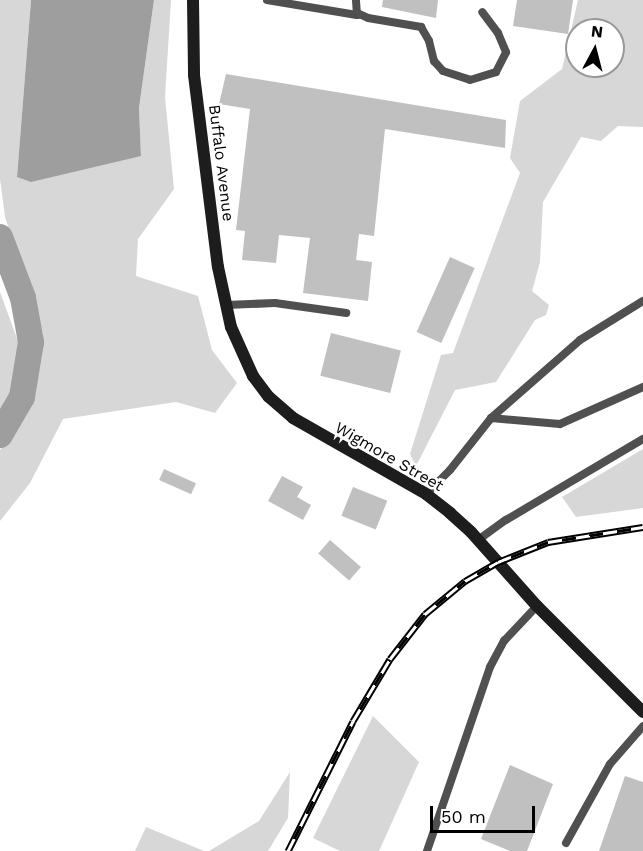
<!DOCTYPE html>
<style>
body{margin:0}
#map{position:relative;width:643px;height:851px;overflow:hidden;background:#fff;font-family:"Work Sans",sans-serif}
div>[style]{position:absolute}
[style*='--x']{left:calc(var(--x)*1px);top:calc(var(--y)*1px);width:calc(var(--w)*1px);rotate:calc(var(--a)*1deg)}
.green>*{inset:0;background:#d7d7d7}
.water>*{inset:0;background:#9e9e9e}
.river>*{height:26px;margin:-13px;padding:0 13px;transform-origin:13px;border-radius:13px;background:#9e9e9e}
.building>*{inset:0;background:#c0c0c0;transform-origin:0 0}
.lane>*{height:8px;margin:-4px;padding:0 4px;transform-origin:4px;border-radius:4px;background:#505050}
.secondary>*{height:12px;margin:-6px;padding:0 6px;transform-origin:6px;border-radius:6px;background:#1d1d1d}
.rail>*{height:7px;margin-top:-3.5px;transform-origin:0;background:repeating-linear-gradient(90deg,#fff 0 14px,#000 0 28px);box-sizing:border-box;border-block:2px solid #000}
span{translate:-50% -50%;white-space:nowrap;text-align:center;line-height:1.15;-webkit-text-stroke:5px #fff;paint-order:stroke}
.street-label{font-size:16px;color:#000}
.north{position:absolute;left:565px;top:18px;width:60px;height:60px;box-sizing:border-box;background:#fff;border:2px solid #999;border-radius:50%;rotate:7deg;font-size:16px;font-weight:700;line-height:24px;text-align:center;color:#000}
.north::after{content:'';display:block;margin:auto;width:21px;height:27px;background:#000;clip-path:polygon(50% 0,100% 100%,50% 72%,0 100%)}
.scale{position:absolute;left:430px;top:806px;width:105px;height:27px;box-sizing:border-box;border:3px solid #000;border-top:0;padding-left:8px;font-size:18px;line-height:21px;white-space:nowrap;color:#000;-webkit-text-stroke:4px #fff;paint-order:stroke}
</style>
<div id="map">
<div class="green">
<div style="clip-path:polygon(0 0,31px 0,17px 177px,141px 155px,139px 108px,154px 0,171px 0,165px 97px,174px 189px,138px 239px,136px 276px,198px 296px,212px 350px,237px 383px,215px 413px,176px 402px,63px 419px,30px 483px,0 521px,0 450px,33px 397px,43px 334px,5px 217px,0 179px)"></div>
<div style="clip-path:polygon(evenodd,578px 0,643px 0,643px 127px,618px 126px,601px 141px,581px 137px,543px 202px,540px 262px,532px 291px,549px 305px,546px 315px,535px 320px,496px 382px,455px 390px,416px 466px,410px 454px,441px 355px,453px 353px,520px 173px,510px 158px,520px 101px,562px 69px,578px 0,577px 30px,613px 30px,613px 66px,577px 66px,577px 30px)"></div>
<div style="clip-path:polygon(0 292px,19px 344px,11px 400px,0 414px)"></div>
<div style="clip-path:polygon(643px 449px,643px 508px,576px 517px,562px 497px)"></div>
<div style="clip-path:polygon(373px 716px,419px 762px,379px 851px,340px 851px,313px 838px)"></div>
<div style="clip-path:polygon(290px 772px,288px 818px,268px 851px,209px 851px,259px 821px)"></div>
<div style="clip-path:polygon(146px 827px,204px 851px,135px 851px)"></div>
</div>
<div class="water">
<div style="clip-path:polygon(31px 0,154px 0,139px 108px,141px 156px,31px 182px,17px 177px)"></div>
</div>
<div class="river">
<div style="--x:0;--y:237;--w:65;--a:69.3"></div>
<div style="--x:23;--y:298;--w:45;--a:79.7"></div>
<div style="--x:31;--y:342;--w:56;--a:99.3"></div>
<div style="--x:22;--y:397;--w:44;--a:120.1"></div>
</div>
<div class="building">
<div style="clip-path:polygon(383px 0,438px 0,436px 18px,382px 7px)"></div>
<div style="clip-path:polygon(517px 0,573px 0,568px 34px,513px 26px)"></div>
<div style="clip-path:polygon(226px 74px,506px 120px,505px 148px,385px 129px,374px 236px,359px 234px,356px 260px,372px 262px,368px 301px,303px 293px,310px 238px,279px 235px,276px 263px,242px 260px,245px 231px,236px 230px,250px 109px,219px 104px)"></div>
<div style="left:450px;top:257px;width:27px;height:82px;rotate:24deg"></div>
<div style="left:331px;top:333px;width:72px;height:44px;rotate:14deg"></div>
<div style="left:164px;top:469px;width:35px;height:12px;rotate:24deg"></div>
<div style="clip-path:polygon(282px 476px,303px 487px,297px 497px,311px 505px,303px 520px,268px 501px)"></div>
<div style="left:353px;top:487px;width:37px;height:31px;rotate:22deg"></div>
<div style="left:330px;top:540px;width:41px;height:18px;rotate:41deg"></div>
<div style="clip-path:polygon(510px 765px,553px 784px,527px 851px,510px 851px,481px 839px)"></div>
<div style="clip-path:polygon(625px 776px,643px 782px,643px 851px,599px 851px)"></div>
</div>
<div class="lane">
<div style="--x:267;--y:0;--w:91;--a:9.5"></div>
<div style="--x:357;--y:15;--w:15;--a:-94"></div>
<div style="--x:357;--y:13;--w:12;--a:24"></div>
<div style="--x:368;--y:18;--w:54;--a:9.6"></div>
<div style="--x:421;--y:27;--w:16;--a:60"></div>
<div style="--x:429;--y:41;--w:21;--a:76"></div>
<div style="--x:434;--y:61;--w:13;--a:48"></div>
<div style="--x:443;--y:71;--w:28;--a:18"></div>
<div style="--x:470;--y:80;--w:27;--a:-17"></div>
<div style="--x:496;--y:72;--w:22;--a:-63"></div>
<div style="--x:506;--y:52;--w:21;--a:-113"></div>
<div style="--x:498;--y:33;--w:26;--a:-127"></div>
<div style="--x:226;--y:305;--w:49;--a:-2.3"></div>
<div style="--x:275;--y:303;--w:72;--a:8"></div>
<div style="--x:491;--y:418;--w:118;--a:-41.2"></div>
<div style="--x:580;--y:340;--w:74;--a:-31.8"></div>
<div style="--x:426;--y:494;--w:34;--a:-45"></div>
<div style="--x:450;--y:470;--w:66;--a:-51.7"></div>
<div style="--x:491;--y:418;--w:69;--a:5"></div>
<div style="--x:560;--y:424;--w:91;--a:-24"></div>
<div style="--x:478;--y:540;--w:34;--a:-36"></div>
<div style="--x:506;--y:520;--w:159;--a:-30.6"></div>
<div style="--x:566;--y:843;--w:90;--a:-60.9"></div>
<div style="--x:610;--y:764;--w:50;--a:-49"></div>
<div style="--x:427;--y:851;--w:194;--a:-71.1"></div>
<div style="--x:490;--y:667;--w:30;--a:-62"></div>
<div style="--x:504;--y:641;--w:48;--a:-46.7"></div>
</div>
<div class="secondary">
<div style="--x:193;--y:0;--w:75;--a:89.2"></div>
<div style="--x:194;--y:75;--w:193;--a:82.9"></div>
<div style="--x:218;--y:267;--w:61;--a:77.8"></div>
<div style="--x:231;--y:327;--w:54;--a:65.8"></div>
<div style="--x:253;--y:376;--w:26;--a:53"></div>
<div style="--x:269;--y:397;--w:32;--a:41"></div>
<div style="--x:293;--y:418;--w:153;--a:29.7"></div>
<div style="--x:426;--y:494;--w:31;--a:38"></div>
<div style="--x:450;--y:513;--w:28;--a:42"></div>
<div style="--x:471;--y:532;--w:99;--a:48.3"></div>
<div style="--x:537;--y:606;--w:150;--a:45"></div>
</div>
<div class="rail">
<div style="--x:288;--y:851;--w:145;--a:-63.4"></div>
<div style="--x:353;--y:721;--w:72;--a:-59.2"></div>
<div style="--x:390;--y:659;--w:57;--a:-52.1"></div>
<div style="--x:425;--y:614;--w:52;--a:-39.5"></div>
<div style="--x:465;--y:581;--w:38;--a:-30"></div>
<div style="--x:498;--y:562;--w:54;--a:-21.8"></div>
<div style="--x:548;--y:542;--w:96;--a:-9"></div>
</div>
<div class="street-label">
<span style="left:221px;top:163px;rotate:83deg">Buffalo Avenue</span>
<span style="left:389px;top:457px;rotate:30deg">Wigmore Street</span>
</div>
<div class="north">N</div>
<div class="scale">50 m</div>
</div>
